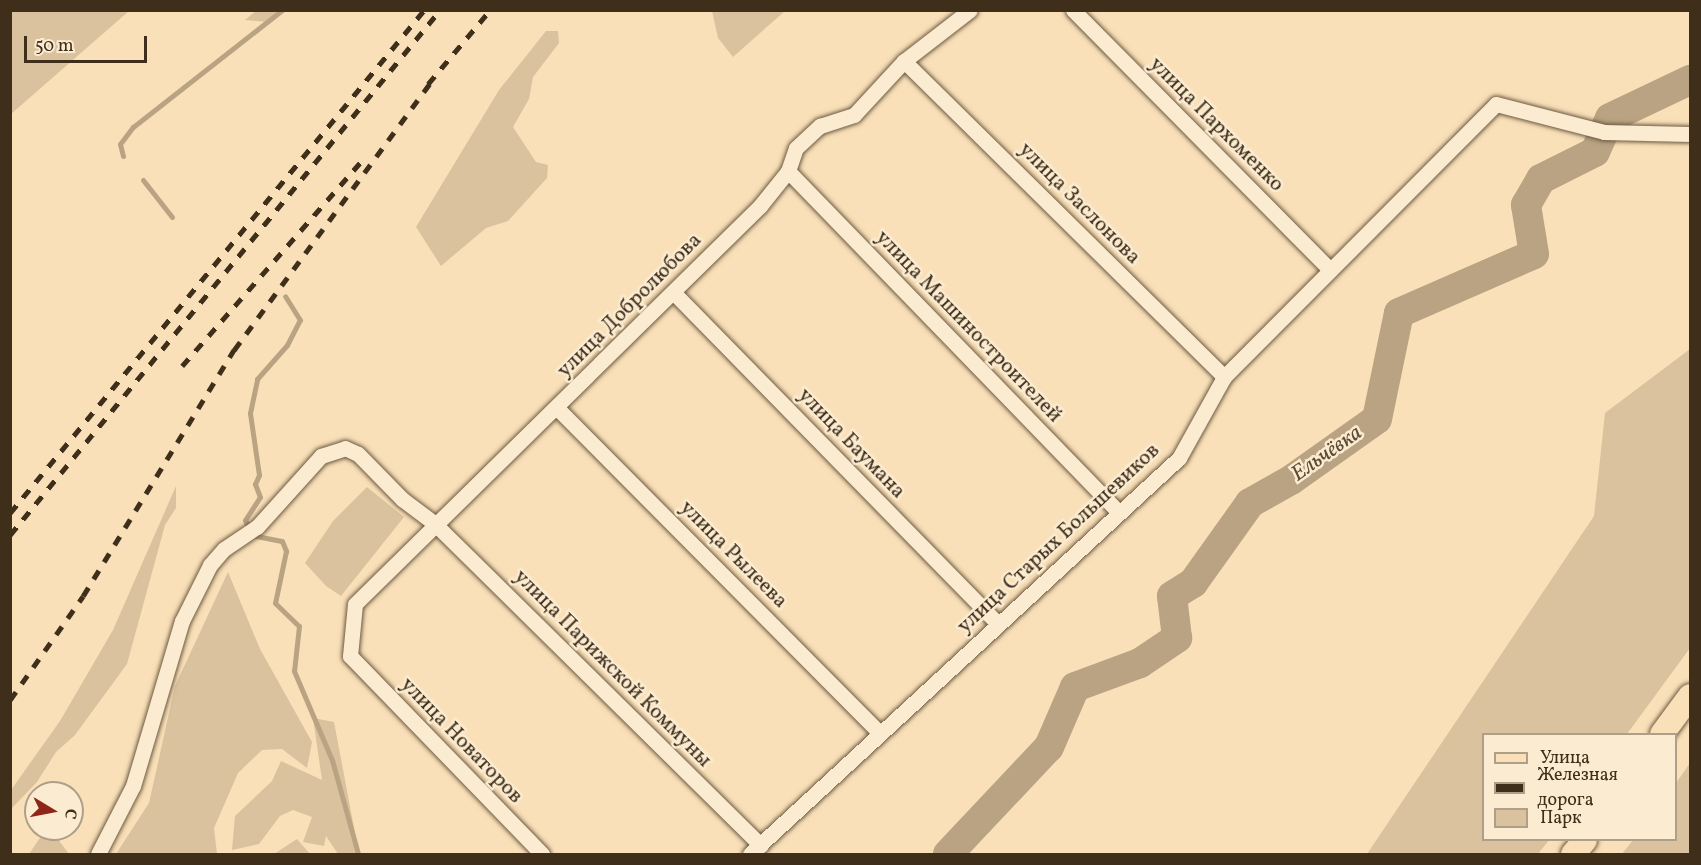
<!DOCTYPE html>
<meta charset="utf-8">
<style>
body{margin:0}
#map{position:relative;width:1701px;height:865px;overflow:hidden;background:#f9e0b8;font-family:Vollkorn,serif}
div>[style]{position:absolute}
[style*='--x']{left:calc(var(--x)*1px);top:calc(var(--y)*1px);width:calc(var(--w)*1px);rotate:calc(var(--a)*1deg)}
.green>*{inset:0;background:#d9c29d}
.stream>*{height:5px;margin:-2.5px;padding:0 2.5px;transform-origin:2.5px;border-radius:2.5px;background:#b9a382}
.river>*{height:30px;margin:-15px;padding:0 15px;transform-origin:15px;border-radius:15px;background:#b9a382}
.roads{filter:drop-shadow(0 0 2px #6d5a42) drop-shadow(0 0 2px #6d5a42)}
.street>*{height:15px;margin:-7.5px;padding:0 7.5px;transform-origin:7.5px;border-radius:7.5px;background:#fbebd1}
.primary>*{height:24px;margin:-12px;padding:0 12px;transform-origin:12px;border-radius:12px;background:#f9e0b8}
.rail>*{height:4.5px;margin-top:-2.25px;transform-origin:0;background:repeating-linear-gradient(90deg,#3e2e1a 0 10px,transparent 0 20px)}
span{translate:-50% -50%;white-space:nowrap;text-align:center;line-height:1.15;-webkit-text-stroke:5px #fbebd1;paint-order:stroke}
.street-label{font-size:21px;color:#3e2e1a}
.water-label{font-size:22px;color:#5d4b34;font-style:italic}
.frame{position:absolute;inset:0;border:12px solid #3e2e1a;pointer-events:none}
.legend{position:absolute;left:1482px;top:733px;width:195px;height:108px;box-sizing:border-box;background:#fbebd1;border:2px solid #af9f88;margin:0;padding:8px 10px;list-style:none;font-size:18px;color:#3e2e1a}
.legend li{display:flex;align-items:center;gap:12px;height:30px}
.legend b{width:30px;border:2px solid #af9f88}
.north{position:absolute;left:24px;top:781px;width:60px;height:60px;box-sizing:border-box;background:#fbebd1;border:2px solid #af9f88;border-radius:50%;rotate:100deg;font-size:16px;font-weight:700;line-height:24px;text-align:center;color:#3e2e1a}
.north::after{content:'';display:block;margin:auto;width:21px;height:27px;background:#8f2418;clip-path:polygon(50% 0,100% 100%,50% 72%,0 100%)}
.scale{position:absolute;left:24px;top:36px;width:123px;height:27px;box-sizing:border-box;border:3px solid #3e2e1a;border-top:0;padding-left:8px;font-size:18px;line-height:21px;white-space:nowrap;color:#3e2e1a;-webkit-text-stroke:4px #fbebd1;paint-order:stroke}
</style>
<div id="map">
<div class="green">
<div style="clip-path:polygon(11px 10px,129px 10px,129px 11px,11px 114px)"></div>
<div style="clip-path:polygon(257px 10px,283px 10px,283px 11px,266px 22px,245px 20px)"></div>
<div style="clip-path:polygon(712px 11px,712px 10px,785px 11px,733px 57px,718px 38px)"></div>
<div style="clip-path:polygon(546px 31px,558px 31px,559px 43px,533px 77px,529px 99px,513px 127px,536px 162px,548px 165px,547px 178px,508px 221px,486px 228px,441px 266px,416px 227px,499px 90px)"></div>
<div style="clip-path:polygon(1690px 349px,1690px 648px,1627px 734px,1484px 734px,1484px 840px,1549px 840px,1538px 854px,1367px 854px,1594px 516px,1605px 413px)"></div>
<div style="clip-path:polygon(176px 486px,176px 508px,165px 525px,127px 664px,75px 735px,56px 752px,37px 782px,11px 809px,11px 790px,60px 721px,113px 630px)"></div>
<div style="clip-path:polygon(367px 487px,404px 517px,341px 596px,326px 586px,305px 563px,333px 521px)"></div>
<div style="clip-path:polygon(228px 572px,260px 649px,312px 742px,307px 768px,282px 749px,262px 750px,238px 773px,214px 828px,217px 854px,116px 854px,149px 803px,175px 686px)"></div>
<div style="clip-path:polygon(313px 718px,334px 722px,359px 854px,338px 854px,326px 836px,324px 846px,303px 842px,312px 817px,293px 810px,280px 816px,259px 844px,232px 850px,235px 816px,272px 781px,281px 761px,322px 780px)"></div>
<div style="clip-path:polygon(1690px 763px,1690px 854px,1622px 854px,1633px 840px,1676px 840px,1676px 783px)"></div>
<div style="clip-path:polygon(46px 829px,51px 830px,69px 854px,29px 854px)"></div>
<div style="clip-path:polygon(297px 839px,310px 854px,274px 854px)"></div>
</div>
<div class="stream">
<div style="--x:123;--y:156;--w:12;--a:-104"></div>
<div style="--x:120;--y:144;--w:21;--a:-53"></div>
<div style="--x:133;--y:127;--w:189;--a:-38.1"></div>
<div style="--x:143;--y:180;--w:47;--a:51.9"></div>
<div style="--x:247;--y:524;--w:4;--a:-117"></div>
<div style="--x:245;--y:520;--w:27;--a:-57"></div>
<div style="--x:260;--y:497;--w:14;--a:-111"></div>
<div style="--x:255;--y:484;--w:10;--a:-66"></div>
<div style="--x:259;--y:475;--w:63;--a:-98.3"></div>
<div style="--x:250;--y:413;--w:35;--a:-78"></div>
<div style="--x:257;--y:379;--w:45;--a:-48.6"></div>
<div style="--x:287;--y:345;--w:28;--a:-63"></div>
<div style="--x:300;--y:320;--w:28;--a:-122"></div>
<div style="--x:256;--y:536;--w:26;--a:11"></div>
<div style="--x:282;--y:541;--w:11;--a:68"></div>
<div style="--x:286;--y:551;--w:53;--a:101.9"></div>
<div style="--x:275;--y:603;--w:33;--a:44"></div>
<div style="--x:299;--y:626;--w:45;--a:96.3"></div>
<div style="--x:294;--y:671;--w:97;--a:66.9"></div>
<div style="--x:332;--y:760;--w:98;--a:74.5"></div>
</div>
<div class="river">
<div style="--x:948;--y:854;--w:147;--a:-46.7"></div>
<div style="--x:1049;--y:747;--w:65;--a:-66.6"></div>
<div style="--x:1075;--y:687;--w:69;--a:-20.3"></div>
<div style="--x:1140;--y:663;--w:45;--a:-34"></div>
<div style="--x:1177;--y:638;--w:42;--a:-96.8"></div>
<div style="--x:1172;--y:596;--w:25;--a:-32"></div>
<div style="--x:1193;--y:583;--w:98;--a:-54.5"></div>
<div style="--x:1250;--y:503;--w:47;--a:-29.3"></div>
<div style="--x:1291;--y:480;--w:105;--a:-35.3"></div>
<div style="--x:1377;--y:419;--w:108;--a:-78.3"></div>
<div style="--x:1399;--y:313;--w:147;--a:-23.6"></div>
<div style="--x:1534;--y:254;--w:50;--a:-99.3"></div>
<div style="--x:1526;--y:205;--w:30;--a:-60"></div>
<div style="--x:1541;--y:179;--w:60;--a:-26.6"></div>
<div style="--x:1595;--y:152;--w:37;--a:-66"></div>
<div style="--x:1610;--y:118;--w:89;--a:-25.4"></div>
</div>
<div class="roads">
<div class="street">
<div style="--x:1073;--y:10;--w:364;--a:45.3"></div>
<div style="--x:904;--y:61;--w:450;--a:44.6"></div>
<div style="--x:788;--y:171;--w:476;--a:45.9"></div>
<div style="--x:674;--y:293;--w:463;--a:45.6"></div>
<div style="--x:557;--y:408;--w:457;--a:45.2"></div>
<div style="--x:98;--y:854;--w:76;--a:-62.8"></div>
<div style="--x:133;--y:786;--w:172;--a:-73.5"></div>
<div style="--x:182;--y:621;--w:63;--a:-63.4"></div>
<div style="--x:210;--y:565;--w:21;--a:-49"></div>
<div style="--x:224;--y:549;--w:40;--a:-34"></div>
<div style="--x:257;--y:527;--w:96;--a:-48"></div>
<div style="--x:321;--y:456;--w:25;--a:-18"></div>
<div style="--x:345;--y:448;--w:14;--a:25"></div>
<div style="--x:358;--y:454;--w:63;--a:45.6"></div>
<div style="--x:402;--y:499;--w:40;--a:37"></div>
<div style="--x:434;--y:523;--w:459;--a:44.6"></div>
<div style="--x:542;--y:854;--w:276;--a:-134.1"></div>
<div style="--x:350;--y:656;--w:52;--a:-84.5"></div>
<div style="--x:355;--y:604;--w:568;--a:-44.5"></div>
<div style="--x:760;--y:206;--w:45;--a:-51.3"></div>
<div style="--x:788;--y:171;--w:24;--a:-71"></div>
<div style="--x:796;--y:148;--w:33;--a:-43"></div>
<div style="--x:820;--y:126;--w:36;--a:-18"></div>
<div style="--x:854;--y:115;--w:74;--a:-47.2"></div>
<div style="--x:904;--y:61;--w:83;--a:-37.7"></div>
<div style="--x:750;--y:854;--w:584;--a:-42.71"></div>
<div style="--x:1179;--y:458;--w:93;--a:-60.9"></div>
<div style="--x:1224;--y:377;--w:385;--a:-45.1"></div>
<div style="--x:1496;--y:104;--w:112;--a:14.5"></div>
<div style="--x:1604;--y:132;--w:86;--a:1.3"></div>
</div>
<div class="primary">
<div style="--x:1662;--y:734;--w:47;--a:-53.6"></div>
<div style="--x:1573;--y:854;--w:18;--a:-49"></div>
</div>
</div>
<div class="rail">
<div style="--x:428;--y:84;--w:97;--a:-50"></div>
<div style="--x:182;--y:366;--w:275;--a:-48.8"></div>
<div style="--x:10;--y:513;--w:651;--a:-50.54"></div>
<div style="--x:10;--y:535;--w:679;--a:-50.68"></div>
<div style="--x:10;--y:700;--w:127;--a:-54.9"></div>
<div style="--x:83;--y:596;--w:289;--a:-58.5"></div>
<div style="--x:234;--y:350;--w:338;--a:-53.7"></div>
</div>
<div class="street-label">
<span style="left:1216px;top:125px;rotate:45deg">улица Пархоменко</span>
<span style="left:1079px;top:204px;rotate:45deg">улица Заслонова</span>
<span style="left:630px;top:306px;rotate:-45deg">улица Добролюбова</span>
<span style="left:968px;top:327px;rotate:46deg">улица Машиностроителей</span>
<span style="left:851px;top:444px;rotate:46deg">улица Баумана</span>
<span style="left:1059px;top:539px;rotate:-43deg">улица Старых Большевиков</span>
<span style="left:733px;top:555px;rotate:45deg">улица Рылеева</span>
<span style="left:612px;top:669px;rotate:45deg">улица Парижской Коммуны</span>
<span style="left:461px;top:741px;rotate:46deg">улица Новаторов</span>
</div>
<div class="water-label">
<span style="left:1327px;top:454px;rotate:-35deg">Ельчёвка</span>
</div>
<div class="frame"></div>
<ul class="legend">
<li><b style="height:8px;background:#f9e0b8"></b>Улица</li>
<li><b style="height:8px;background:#3e2e1a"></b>Железная дорога</li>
<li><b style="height:16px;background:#d9c29d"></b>Парк</li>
</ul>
<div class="north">С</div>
<div class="scale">50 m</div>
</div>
